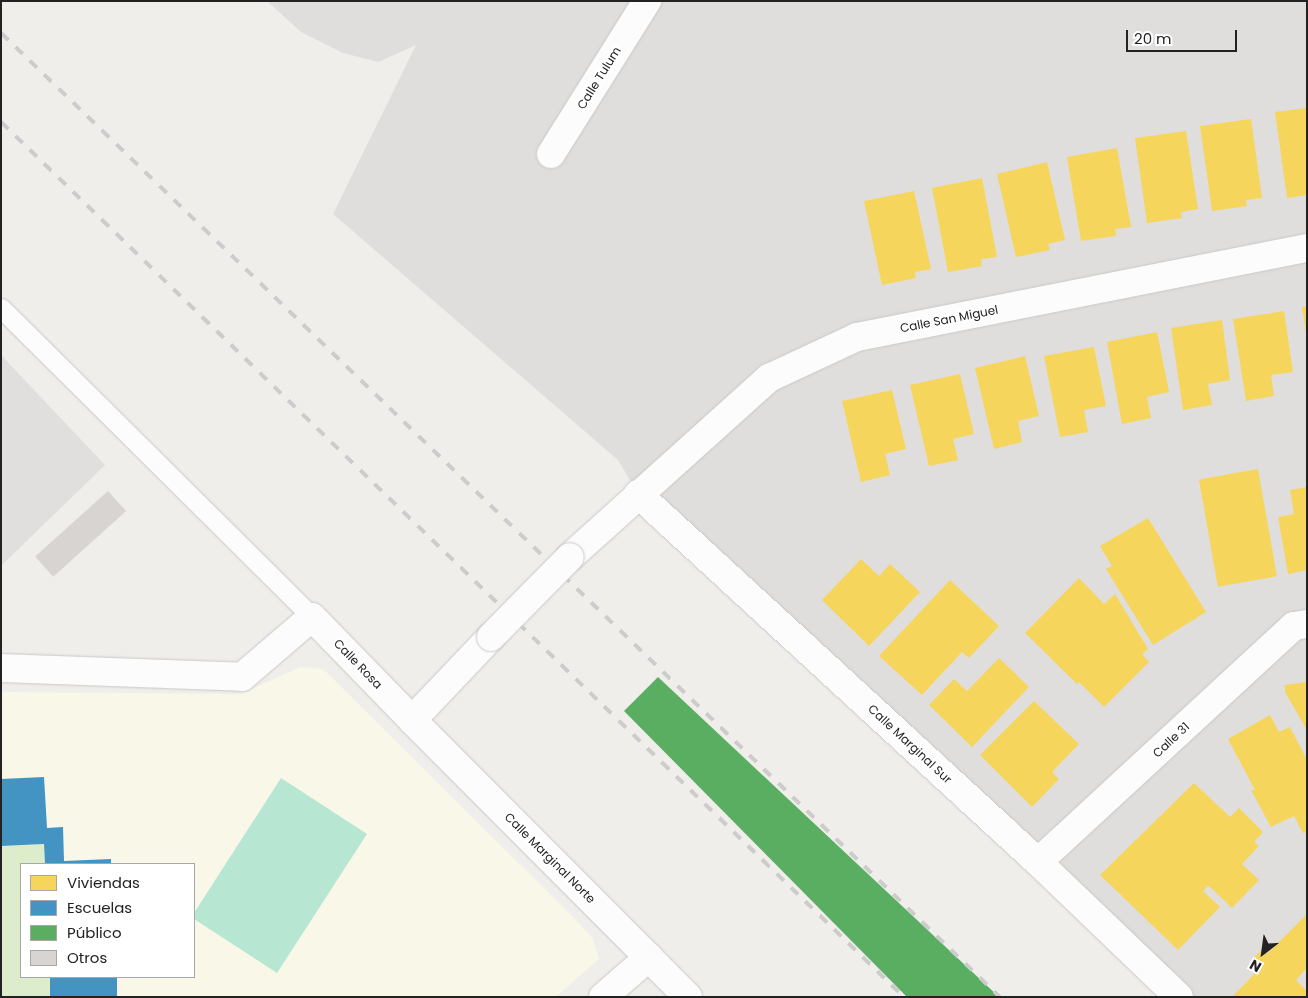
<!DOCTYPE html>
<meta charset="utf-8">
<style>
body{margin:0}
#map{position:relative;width:1308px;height:998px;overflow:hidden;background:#f0eeeb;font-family:Poppins,sans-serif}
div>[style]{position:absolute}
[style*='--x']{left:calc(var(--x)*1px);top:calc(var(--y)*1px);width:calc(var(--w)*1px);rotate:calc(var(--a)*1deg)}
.residential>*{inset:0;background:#dfdedc}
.education>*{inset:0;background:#f8f7e8}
.grass>*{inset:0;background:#ddeccb}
.pitch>*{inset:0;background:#b7e6d2}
.parking>*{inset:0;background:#e0dfde}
.homes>*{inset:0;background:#f6d55c;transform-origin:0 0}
.schools>*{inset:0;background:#4393c3;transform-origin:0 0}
.public>*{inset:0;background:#5aae61}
.building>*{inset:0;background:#d7d4d2;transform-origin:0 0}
.roads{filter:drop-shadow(0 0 1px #c9c8c7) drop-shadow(0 0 1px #c9c8c7)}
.lane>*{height:19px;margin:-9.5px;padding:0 9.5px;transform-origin:9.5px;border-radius:9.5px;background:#fdfcfc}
.street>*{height:28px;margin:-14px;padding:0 14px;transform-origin:14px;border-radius:14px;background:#fdfcfc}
.rail>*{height:4px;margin-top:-2px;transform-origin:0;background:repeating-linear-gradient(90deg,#ccc 0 10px,transparent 0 20px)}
.bridges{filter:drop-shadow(0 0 1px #c9c8c7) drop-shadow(0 0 1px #c9c8c7)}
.street-bridge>*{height:28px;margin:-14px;padding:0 14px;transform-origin:14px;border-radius:14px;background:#fdfcfc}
span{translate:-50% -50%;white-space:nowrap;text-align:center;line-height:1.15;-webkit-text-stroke:5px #fff;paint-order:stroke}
.street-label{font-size:12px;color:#222}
.frame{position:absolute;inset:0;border:2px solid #222;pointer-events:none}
.legend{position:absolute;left:20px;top:863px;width:175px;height:115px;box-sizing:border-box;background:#fff;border:1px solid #a7a7a7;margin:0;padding:6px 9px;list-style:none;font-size:15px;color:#222}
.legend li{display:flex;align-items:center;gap:10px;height:25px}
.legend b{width:25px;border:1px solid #a7a7a7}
.north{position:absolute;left:1238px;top:928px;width:50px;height:50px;-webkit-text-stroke:4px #fff;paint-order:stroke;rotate:210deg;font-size:14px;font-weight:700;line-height:20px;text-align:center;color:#222}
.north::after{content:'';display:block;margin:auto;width:18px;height:22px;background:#222;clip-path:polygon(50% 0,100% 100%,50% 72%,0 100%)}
.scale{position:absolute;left:1126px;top:30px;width:111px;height:22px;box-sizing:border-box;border:2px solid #222;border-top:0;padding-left:6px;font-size:15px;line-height:18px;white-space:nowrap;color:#222;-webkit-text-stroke:4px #fff;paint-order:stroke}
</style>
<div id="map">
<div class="residential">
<div style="clip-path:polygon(267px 1px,1307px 1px,1307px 997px,1179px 997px,638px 494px,618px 460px,333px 214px,416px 45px,378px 62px,343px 53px,301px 32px)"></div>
</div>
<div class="education">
<div style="clip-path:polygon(evenodd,300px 667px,323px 669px,576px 920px,593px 939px,599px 959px,556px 997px,1px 997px,1px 692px,241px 694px,300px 667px,21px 864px,194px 864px,194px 977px,21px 977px,21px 864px)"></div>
</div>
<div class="grass">
<div style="clip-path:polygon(44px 844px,45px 864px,21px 864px,21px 977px,50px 977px,51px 997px,1px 997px,1px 846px)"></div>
</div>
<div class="pitch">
<div style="clip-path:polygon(281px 778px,367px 834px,277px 973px,194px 919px,194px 913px)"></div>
</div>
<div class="parking">
<div style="clip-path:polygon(1px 355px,105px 465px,1px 566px)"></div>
</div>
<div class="homes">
<div style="clip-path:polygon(1307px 108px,1307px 195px,1287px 198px,1275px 112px)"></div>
<div style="clip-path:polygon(1251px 119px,1262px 198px,1246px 200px,1247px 206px,1212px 211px,1200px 126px)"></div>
<div style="clip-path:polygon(1186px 131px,1198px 209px,1181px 212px,1182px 218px,1147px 223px,1135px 138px)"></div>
<div style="clip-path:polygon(1117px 148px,1131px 227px,1115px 229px,1116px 236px,1081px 241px,1067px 157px)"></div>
<div style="clip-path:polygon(1047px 162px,1065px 240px,1048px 244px,1050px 250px,1016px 257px,997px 174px)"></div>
<div style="clip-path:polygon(982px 178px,997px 257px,981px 259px,982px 266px,948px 272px,932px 188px)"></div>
<div style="clip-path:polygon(914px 191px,931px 269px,915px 272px,916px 278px,882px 285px,864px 201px)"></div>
<div style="clip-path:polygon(1307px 306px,1307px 334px,1306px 334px,1302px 307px)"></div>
<div style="clip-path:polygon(1284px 311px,1293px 372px,1271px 375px,1274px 396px,1246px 401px,1233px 319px)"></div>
<div style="clip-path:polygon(1222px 320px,1230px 380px,1208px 384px,1212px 405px,1183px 410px,1171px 328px)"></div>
<div style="clip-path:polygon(1157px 332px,1169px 392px,1147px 397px,1151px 418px,1122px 424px,1107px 342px)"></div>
<div style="clip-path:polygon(1094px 347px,1106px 406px,1084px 410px,1088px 432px,1060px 437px,1044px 356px)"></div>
<div style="clip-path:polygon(1025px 356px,1039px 416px,1018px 421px,1022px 442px,994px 449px,975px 368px)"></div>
<div style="clip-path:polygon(960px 374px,974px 434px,953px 439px,958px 460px,929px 466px,910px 385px)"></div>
<div style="clip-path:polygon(892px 390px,906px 449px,885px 454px,890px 475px,861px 482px,842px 401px)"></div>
<div style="left:1258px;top:469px;width:109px;height:60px;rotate:80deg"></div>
<div style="clip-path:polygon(1307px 487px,1307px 570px,1288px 574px,1278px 517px,1294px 514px,1290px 490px)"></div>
<div style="clip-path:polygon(1148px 518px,1206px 612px,1153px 645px,1106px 569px,1112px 566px,1100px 546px)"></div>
<div style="clip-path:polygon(861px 559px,879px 576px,890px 564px,920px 592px,869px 646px,822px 600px)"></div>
<div style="clip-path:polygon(1079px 578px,1104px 604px,1115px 594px,1148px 649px,1142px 654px,1149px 662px,1104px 707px,1079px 682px,1077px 684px,1025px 633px)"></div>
<div style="clip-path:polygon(950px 580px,999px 626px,969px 658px,962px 652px,922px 695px,879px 656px)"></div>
<div style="clip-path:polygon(999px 658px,1029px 687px,972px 747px,929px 705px,954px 679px,967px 691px)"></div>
<div style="clip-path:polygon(1307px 682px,1307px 730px,1285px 692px,1285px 685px)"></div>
<div style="clip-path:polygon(1034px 701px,1079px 744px,1052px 772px,1059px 779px,1032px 807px,980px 755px)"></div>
<div style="clip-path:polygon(1270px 715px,1279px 732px,1290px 727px,1307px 760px,1307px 832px,1303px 833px,1294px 816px,1271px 827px,1251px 790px,1255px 790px,1228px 739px)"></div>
<div style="clip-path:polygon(1194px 783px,1230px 817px,1239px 808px,1263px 832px,1254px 842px,1259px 846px,1242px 864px,1259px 880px,1232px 908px,1209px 886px,1207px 887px,1203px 891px,1220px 907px,1178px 950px,1100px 875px)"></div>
<div style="clip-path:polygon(1307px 914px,1307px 968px,1296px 980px,1307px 991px,1307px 997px,1232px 997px,1260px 968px,1252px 959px,1263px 949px,1267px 953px,1269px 952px)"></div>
</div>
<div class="schools">
<div style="clip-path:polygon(44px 777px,47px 828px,63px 827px,64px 861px,111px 859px,111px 864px,45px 864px,44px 844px,1px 846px,1px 779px)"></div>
<div style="left:50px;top:977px;width:67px;height:20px"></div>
</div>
<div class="public">
<div style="clip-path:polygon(658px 677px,999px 997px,907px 997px,624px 711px)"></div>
</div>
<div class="building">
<div style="left:108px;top:491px;width:27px;height:98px;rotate:48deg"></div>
</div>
<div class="roads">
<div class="lane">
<div style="--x:1;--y:308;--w:438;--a:44.8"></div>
</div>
<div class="street">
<div style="--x:551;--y:154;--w:181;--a:-57.9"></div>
<div style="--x:638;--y:494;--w:544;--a:42.61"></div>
<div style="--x:1038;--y:862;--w:195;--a:43.8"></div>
<div style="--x:570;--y:557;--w:268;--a:-42"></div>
<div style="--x:769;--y:378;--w:97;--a:-25"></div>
<div style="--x:857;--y:337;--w:459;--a:-11.2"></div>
<div style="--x:1;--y:668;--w:241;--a:2.1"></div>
<div style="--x:242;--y:677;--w:92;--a:-40.6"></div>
<div style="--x:312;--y:617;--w:144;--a:45.8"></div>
<div style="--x:412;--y:720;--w:115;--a:-46.4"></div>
<div style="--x:412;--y:720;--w:391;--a:45.1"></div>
<div style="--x:1038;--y:862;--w:348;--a:-42.7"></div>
<div style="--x:1294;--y:626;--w:13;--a:-9"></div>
<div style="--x:603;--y:997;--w:61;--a:-41"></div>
</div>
</div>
<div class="rail">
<div style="--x:1;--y:33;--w:1388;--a:43.98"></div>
<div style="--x:1;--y:122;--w:1257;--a:44.1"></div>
</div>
<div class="bridges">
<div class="street-bridge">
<div style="--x:491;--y:637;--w:112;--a:-45.4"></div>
</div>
</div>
<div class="street-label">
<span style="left:599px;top:78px;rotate:-58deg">Calle Tulum</span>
<span style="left:949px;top:319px;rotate:-11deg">Calle San Miguel</span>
<span style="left:358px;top:664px;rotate:46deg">Calle Rosa</span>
<span style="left:1171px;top:740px;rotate:-43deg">Calle 31</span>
<span style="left:910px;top:744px;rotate:43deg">Calle Marginal Sur</span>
<span style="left:550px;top:858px;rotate:45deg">Calle Marginal Norte</span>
</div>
<div class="frame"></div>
<ul class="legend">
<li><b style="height:14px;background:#f6d55c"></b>Viviendas</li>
<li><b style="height:14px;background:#4393c3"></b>Escuelas</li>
<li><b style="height:14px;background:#5aae61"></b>Público</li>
<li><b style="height:14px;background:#d7d4d2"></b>Otros</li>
</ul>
<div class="north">N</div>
<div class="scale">20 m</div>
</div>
